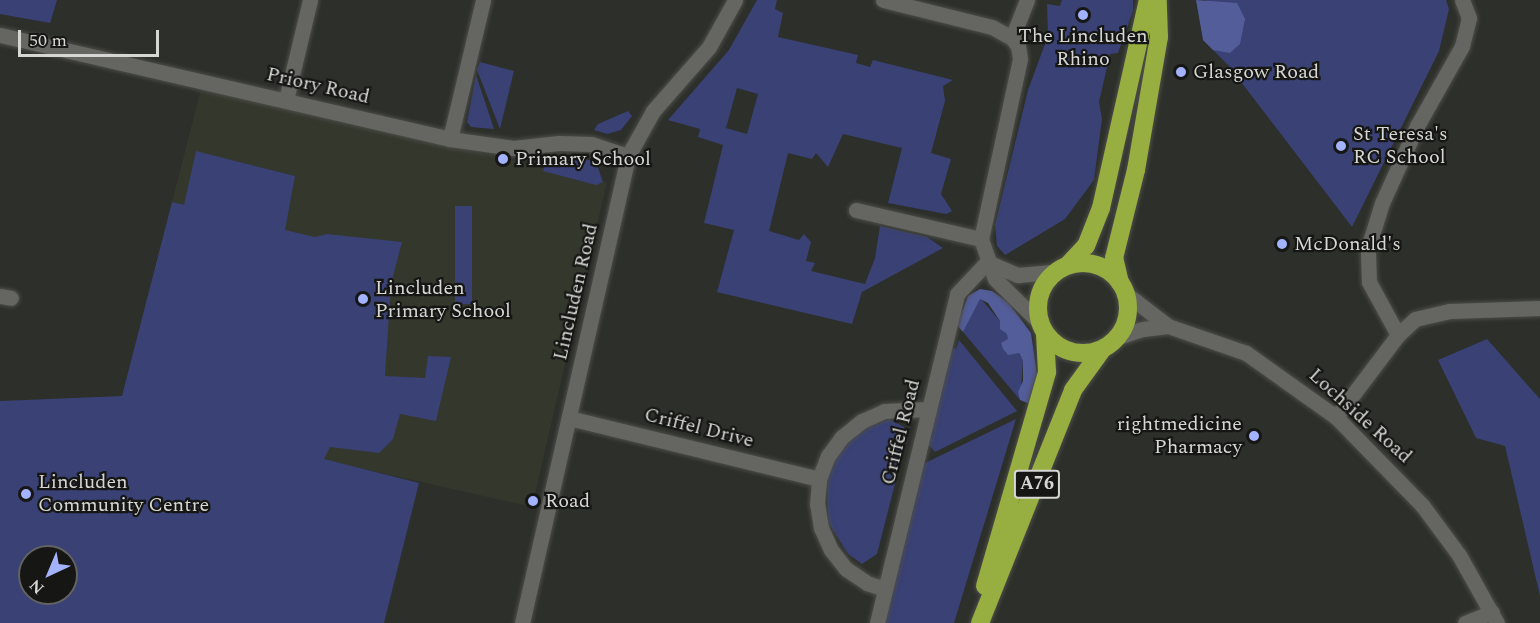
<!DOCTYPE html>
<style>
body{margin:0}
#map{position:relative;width:1540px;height:623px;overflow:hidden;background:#2d2f2a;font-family:Spectral,serif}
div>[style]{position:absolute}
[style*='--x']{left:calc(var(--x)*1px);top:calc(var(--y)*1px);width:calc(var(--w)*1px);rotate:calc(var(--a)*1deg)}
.built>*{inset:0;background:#34372c}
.green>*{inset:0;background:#394175;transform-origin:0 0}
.forest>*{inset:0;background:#535d9a}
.roads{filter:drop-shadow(0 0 2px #4c4d48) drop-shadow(0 0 2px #4c4d48)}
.minor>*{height:15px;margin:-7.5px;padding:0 7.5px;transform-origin:7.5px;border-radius:7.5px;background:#656661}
.highway>*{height:18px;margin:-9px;padding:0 9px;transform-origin:9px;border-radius:9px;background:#97ae41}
.highway>.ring{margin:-9px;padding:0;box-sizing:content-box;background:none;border:18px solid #97ae41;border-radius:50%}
.dots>*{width:16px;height:16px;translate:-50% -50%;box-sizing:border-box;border:3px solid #161614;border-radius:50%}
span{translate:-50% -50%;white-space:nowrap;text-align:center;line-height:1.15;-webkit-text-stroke:4.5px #161614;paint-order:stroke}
.shield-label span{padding:2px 4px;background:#161614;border:2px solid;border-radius:4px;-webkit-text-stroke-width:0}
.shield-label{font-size:18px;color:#d6d7d4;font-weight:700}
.poi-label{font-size:20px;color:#d6d7d4}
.left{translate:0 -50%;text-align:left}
.right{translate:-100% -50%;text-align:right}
.street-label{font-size:20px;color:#d6d7d4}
.north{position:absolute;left:18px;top:545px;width:60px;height:60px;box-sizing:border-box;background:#161614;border:2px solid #636361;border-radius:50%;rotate:224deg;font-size:16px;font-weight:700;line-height:24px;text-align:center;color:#d6d7d4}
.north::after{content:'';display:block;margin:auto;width:21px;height:27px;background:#a3b2fd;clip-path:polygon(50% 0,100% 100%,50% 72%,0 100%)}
.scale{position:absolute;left:18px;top:30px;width:141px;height:27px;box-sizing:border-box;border:3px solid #d6d7d4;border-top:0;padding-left:8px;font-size:18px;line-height:21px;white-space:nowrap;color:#d6d7d4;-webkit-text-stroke:4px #161614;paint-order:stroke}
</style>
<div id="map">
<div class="built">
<div style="clip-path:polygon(201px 89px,607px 182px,532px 507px,324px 460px,122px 397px)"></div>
</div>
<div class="green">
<div style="clip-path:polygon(0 0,57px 0,50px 23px,0 14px)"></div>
<div style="clip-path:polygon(evenodd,757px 0,777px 0,775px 9px,783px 13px,778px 37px,858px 55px,856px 63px,870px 67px,873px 60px,953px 80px,943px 86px,945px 101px,931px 153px,951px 159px,941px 194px,952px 211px,946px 214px,888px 203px,902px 148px,843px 134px,828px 167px,816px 153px,812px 159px,788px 153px,769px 231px,799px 240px,804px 234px,811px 242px,806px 261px,815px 263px,811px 271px,865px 284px,875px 258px,880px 226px,927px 237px,943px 248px,862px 292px,852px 324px,717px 292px,734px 230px,704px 223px,723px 145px,698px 137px,700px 129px,668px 120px,729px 50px,757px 0,737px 88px,758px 94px,747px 134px,726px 128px,737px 88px)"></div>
<div style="clip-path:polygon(1062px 0,1133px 0,1133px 11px,1118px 53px,1110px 54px,1099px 102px,1102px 119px,1094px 180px,1065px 219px,1005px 255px,997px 246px,995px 225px,1028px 90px,1048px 36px,1047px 4px,1060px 6px)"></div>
<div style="clip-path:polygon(1206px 0,1446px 0,1449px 9px,1439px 51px,1352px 227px,1228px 65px,1203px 40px)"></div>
<div style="clip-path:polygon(480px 62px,514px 71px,500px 129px,477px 70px)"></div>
<div style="clip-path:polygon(476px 75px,494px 129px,471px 127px,467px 122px)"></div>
<div style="clip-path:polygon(628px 111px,632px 116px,621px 130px,607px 134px,594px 130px,598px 124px)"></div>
<div style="clip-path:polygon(evenodd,196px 151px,295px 176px,285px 230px,315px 237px,327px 234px,402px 242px,391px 284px,385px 376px,425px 378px,428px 356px,451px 357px,436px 421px,400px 414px,393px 439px,379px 453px,330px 447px,324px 459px,419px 483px,384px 623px,0 623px,0 401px,122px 396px,172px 202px,184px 205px,196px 151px,30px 557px,66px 557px,66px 593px,30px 593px,30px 557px)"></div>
<div style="clip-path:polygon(575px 156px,596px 162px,603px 182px,596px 185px,543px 171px,545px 166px)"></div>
<div style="left:455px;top:206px;width:17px;height:98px"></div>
<div style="clip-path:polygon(980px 298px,1000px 321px,1023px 361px,1020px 400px,963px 332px)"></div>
<div style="clip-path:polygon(1487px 339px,1540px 399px,1540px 596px,1505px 446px,1476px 438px,1438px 360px)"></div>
<div style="clip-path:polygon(959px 340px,1017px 411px,935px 452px,928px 444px,951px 347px,956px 349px)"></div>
<div style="clip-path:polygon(889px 419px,904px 427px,906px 441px,877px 554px,862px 564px,848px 554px,828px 522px,827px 479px,842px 446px,856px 432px)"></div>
<div style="clip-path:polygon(1016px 419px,954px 623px,884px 623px,923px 464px)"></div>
</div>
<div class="forest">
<div style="clip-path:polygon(1196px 0,1237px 3px,1245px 19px,1240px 44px,1230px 53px,1213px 50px,1203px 40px)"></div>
<div style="clip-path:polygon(980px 289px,992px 291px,1008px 302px,1031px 333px,1038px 381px,1030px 404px,1020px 400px,1018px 392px,1023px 381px,1023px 361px,1019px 353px,1008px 355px,1003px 349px,1001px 343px,1008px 339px,1007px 334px,1000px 329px,1000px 321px,988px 303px,980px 299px,963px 332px,957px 325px,968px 296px)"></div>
</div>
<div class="roads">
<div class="minor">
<div style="--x:883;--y:0;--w:112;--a:13.9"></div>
<div style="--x:992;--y:27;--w:23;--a:29"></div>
<div style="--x:1012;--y:38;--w:10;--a:53"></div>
<div style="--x:1018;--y:46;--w:13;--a:81"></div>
<div style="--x:1020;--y:59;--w:184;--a:102.2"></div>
<div style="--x:981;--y:239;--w:42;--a:70.7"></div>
<div style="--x:995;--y:279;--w:62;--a:44.3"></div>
<div style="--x:0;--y:35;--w:462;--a:13"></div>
<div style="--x:450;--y:139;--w:64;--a:8.1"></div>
<div style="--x:513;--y:148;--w:46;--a:-6.2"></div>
<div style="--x:559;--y:143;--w:32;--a:2"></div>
<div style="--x:591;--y:144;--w:39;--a:18"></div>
<div style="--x:1012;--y:38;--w:41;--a:-68.5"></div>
<div style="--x:286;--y:100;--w:103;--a:-76.5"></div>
<div style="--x:450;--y:139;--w:143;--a:-76.6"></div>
<div style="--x:856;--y:210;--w:128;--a:13.1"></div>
<div style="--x:987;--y:262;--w:34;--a:23"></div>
<div style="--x:1018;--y:275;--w:37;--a:-5"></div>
<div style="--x:1125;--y:293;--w:54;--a:37.5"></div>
<div style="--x:1168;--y:326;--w:83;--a:19.1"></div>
<div style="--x:1246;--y:353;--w:110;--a:35.4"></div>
<div style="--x:1336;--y:417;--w:123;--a:45.7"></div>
<div style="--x:1422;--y:505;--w:62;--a:53.5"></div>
<div style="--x:1459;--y:555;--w:78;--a:60.8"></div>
<div style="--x:0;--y:296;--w:11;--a:10"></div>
<div style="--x:1398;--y:335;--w:60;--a:-118.7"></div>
<div style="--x:1369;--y:282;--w:34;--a:-92"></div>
<div style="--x:1368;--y:248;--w:47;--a:-72.7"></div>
<div style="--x:1382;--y:203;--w:85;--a:-65.6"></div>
<div style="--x:1417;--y:126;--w:92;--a:-60.6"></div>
<div style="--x:1462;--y:46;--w:29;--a:-76"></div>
<div style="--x:1469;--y:18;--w:19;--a:-111"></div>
<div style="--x:1118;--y:337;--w:26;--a:-18"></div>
<div style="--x:1143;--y:329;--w:25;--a:-7"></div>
<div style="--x:1336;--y:417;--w:103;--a:-52.9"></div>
<div style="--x:1398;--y:335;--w:23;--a:-43"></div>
<div style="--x:1415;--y:319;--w:36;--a:-13"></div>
<div style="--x:1450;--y:311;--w:90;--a:-1.9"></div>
<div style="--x:569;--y:418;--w:257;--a:13.7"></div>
<div style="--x:885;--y:589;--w:19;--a:-162"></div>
<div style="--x:867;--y:583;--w:25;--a:-146"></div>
<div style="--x:846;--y:569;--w:24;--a:-128"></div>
<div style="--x:831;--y:550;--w:24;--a:-114"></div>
<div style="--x:821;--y:528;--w:24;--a:-99"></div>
<div style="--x:817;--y:504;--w:25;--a:-85"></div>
<div style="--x:819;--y:479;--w:25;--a:-69"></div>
<div style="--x:828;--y:456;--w:24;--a:-54"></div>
<div style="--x:842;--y:437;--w:26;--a:-39"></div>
<div style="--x:862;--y:421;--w:24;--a:-24"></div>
<div style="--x:884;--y:411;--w:45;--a:-2.5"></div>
<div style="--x:522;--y:623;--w:479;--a:-77.2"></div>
<div style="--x:628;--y:156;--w:51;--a:-60.9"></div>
<div style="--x:653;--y:111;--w:85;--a:-48.8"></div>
<div style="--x:709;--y:47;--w:54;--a:-61"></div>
<div style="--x:877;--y:623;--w:339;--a:-76.3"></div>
<div style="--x:957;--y:294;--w:44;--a:-46.8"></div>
<div style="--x:1465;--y:623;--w:29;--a:-22"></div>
</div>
<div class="highway">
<div class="ring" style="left:1038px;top:263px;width:72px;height:72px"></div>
<div style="--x:1068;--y:265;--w:26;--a:-47"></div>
<div style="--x:1086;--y:246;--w:41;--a:-68.5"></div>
<div style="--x:1101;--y:208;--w:213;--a:-77.3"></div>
<div style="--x:1120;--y:283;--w:26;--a:-103"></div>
<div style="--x:1114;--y:258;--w:91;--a:-76"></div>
<div style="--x:1136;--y:170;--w:135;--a:-80.2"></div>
<div style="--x:1159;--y:37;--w:37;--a:-92"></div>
<div style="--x:985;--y:586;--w:223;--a:-73.8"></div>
<div style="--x:1047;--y:372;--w:38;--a:-93"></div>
<div style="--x:980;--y:623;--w:251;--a:-68.2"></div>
<div style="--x:1073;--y:390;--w:49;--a:-54.1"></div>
</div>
</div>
<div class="dots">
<div style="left:1083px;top:15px;background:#a3b2fd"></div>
<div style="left:1181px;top:72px;background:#a3b2fd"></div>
<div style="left:1341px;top:146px;background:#a3b2fd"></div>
<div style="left:503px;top:159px;background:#a3b2fd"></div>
<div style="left:1282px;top:244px;background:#a3b2fd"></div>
<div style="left:363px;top:299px;background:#a3b2fd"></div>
<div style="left:1254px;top:436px;background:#a3b2fd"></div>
<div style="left:26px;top:494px;background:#a3b2fd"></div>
<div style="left:533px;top:501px;background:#a3b2fd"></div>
</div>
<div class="shield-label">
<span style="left:1037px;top:484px">A76</span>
</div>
<div class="poi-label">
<span style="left:1083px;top:48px">The Lincluden<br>Rhino</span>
<span class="left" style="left:1193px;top:72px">Glasgow Road</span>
<span class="left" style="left:1353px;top:146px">St Teresa's<br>RC School</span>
<span class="left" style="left:515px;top:159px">Primary School</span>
<span class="left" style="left:1294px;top:244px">McDonald's</span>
<span class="left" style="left:375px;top:300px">Lincluden<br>Primary School</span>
<span class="right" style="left:1242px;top:436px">rightmedicine<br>Pharmacy</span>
<span class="left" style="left:38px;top:494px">Lincluden<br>Community Centre</span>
<span class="left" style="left:545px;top:501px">Road</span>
</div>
<div class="street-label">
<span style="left:318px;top:86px;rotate:13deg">Priory Road</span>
<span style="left:576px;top:292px;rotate:-77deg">Lincluden Road</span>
<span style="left:1360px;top:416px;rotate:42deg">Lochside Road</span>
<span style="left:699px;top:428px;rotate:14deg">Criffel Drive</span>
<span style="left:901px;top:432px;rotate:-76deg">Criffel Road</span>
</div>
<div class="north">N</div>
<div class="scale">50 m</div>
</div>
